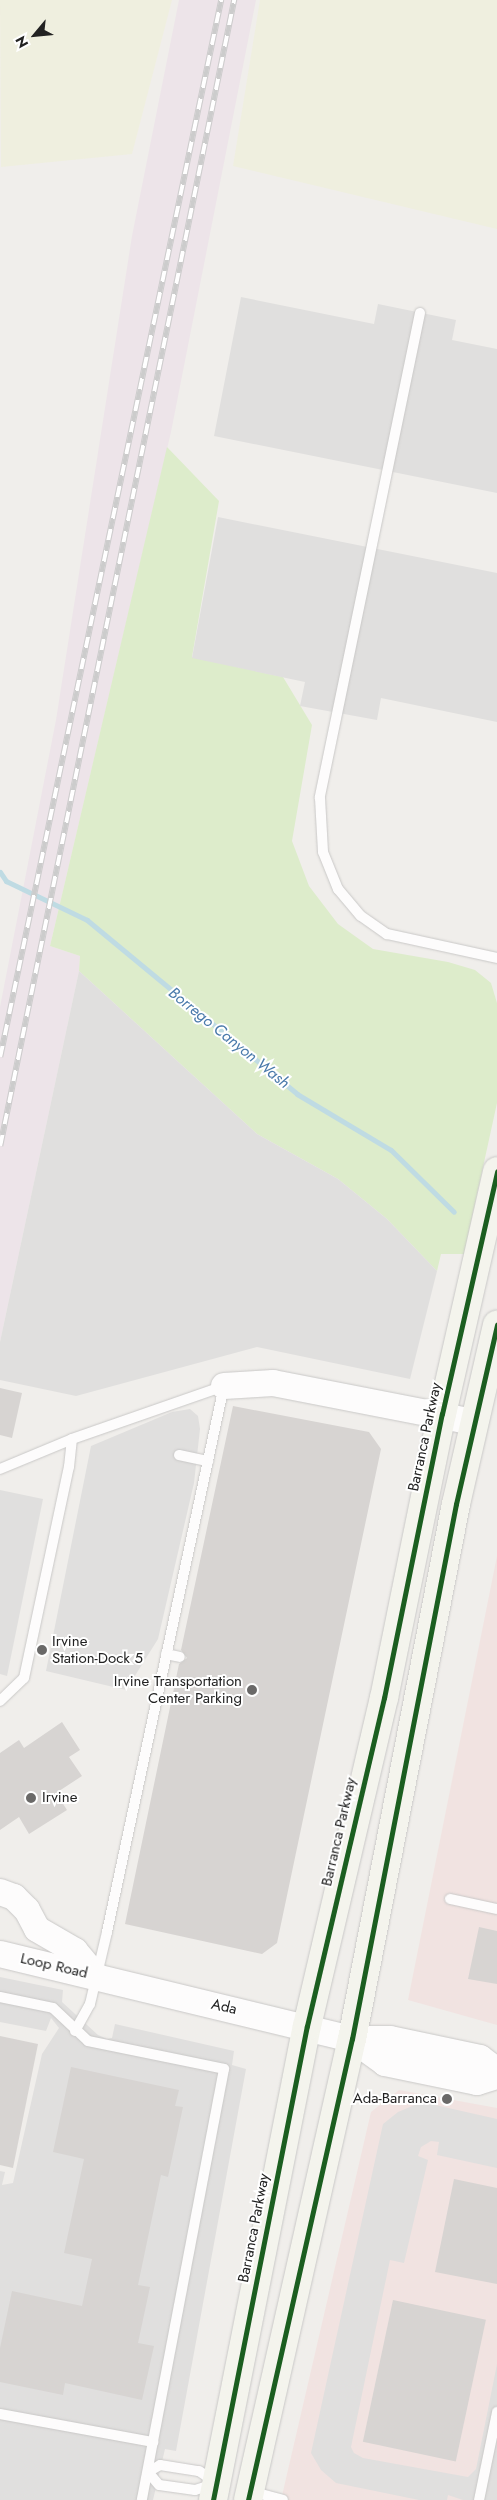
<!DOCTYPE html>
<style>
body{margin:0}
#map{position:relative;width:497px;height:2500px;overflow:hidden;background:#f0eeeb;font-family:Jost,sans-serif}
div>[style]{position:absolute}
[style*='--x']{left:calc(var(--x)*1px);top:calc(var(--y)*1px);width:calc(var(--w)*1px);rotate:calc(var(--a)*1deg)}
.commercial>*{inset:0;background:#f1e3e1}
.industrial>*{inset:0;background:#ede4e9}
.farmland>*{inset:0;background:#efefdf}
.grass>*{inset:0;background:#ddeccb}
.parking>*{inset:0;background:#e0dfde}
.stream>*{height:5px;margin:-2.5px;padding:0 2.5px;transform-origin:2.5px;border-radius:2.5px;background:#bfdbe3}
.building>*{inset:0;background:#d7d4d2;transform-origin:0 0}
.roads{filter:drop-shadow(0 0 1px #c9c8c7) drop-shadow(0 0 1px #c9c8c7)}
.service>*{height:10px;margin:-5px;padding:0 5px;transform-origin:5px;border-radius:5px;background:#fdfcfc}
.tertiary>*{height:26px;margin:-13px;padding:0 13px;transform-origin:13px;border-radius:13px;background:#fdfcfc}
.secondary>*{height:28px;margin:-14px;padding:0 14px;transform-origin:14px;border-radius:14px;background:#f4f4ed}
.rail>*{height:5.5px;margin-top:-2.75px;transform-origin:0;background:repeating-linear-gradient(90deg,#fff 0 11px,#ccc 0 22px);box-sizing:border-box;border-block:1px solid #ccc}
.cycleway>*{height:5px;margin:-2.5px;padding:0 2.5px;transform-origin:2.5px;border-radius:2.5px;background:#1b5e20}
.dots>*{width:14px;height:14px;translate:-50% -50%;box-sizing:border-box;border:2px solid #fff;border-radius:50%}
span{translate:-50% -50%;white-space:nowrap;text-align:center;line-height:1.15;-webkit-text-stroke:4px #fff;paint-order:stroke}
.street-label{font-size:15px;color:#222}
.poi-label{font-size:15px;color:#222}
.left{translate:0 -50%;text-align:left}
.right{translate:-100% -50%;text-align:right}
.water-label{font-size:16px;color:#4a7aab;font-style:italic}
.north{position:absolute;left:10px;top:10px;width:50px;height:50px;-webkit-text-stroke:4px #fff;paint-order:stroke;rotate:242deg;font-size:14px;font-weight:700;line-height:20px;text-align:center;color:#222}
.north::after{content:'';display:block;margin:auto;width:18px;height:22px;background:#222;clip-path:polygon(50% 0,100% 100%,50% 72%,0 100%)}
</style>
<div id="map">
<div class="commercial">
<div style="clip-path:polygon(497px 1556px,497px 2025px,408px 2000px)"></div>
<div style="clip-path:polygon(399px 2090px,497px 2108px,497px 2500px,281px 2500px,371px 2112px)"></div>
</div>
<div class="industrial">
<div style="clip-path:polygon(179px 0,256px 0,171px 432px,50px 946px,80px 956px,79px 971px,0 1342px,0 1007px,56px 720px,132px 236px)"></div>
</div>
<div class="farmland">
<div style="clip-path:polygon(0 0,172px 0,132px 154px,1px 167px)"></div>
<div style="clip-path:polygon(260px 0,497px 0,497px 229px,233px 166px)"></div>
</div>
<div class="grass">
<div style="clip-path:polygon(167px 447px,219px 501px,192px 657px,283px 677px,312px 725px,292px 841px,309px 886px,338px 924px,373px 949px,448px 962px,475px 970px,491px 983px,497px 1003px,497px 1103px,464px 1254px,441px 1254px,437px 1271px,387px 1219px,338px 1179px,257px 1134px,79px 971px,80px 956px,50px 946px)"></div>
</div>
<div class="parking">
<div style="clip-path:polygon(241px 297px,374px 324px,378px 304px,456px 320px,452px 340px,497px 349px,497px 493px,214px 436px)"></div>
<div style="clip-path:polygon(218px 517px,497px 573px,497px 722px,381px 698px,377px 720px,300px 706px,305px 682px,192px 658px)"></div>
<div style="clip-path:polygon(79px 971px,257px 1134px,338px 1179px,387px 1219px,437px 1271px,410px 1379px,257px 1347px,76px 1396px,0 1380px,0 1342px)"></div>
<div style="clip-path:polygon(190px 1409px,198px 1416px,200px 1429px,194px 1483px,158px 1639px,126px 1690px,46px 1671px,91px 1446px,172px 1412px)"></div>
<div style="clip-path:polygon(0 1490px,43px 1499px,7px 1676px,0 1674px)"></div>
<div style="clip-path:polygon(0 1977px,63px 1990px,62px 2002px,98px 2035px,107px 2039px,112px 2038px,115px 2024px,234px 2051px,232px 2065px,246px 2069px,176px 2451px,165px 2449px,153px 2500px,0 2500px,0 2171px,5px 2172px,2px 2185px,13px 2183px,42px 2054px,59px 2028px,51px 2018px,46px 2031px,0 2022px)"></div>
<div style="clip-path:polygon(422px 2102px,497px 2119px,497px 2168px,437px 2155px,439px 2142px,431px 2141px,421px 2147px,418px 2156px,428px 2160px,404px 2263px,390px 2260px,351px 2447px,354px 2453px,363px 2458px,468px 2477px,476px 2469px,497px 2364px,497px 2500px,463px 2500px,448px 2495px,447px 2500px,419px 2500px,336px 2483px,321px 2470px,311px 2453px,383px 2124px,398px 2112px)"></div>
</div>
<div class="stream">
<div style="--x:0;--y:872;--w:11;--a:56"></div>
<div style="--x:6;--y:881;--w:90;--a:25.7"></div>
<div style="--x:87;--y:920;--w:273;--a:39.6"></div>
<div style="--x:297;--y:1094;--w:109;--a:30.8"></div>
<div style="--x:391;--y:1150;--w:88;--a:44.5"></div>
</div>
<div class="building">
<div style="clip-path:polygon(0 1388px,22px 1393px,12px 1438px,0 1435px)"></div>
<div style="clip-path:polygon(233px 1406px,369px 1432px,381px 1449px,277px 1943px,262px 1954px,125px 1924px,179px 1664px,187px 1658px,181px 1650px)"></div>
<div style="clip-path:polygon(62px 1722px,80px 1750px,69px 1757px,82px 1776px,56px 1793px,67px 1810px,29px 1834px,19px 1817px,0 1830px,0 1753px,19px 1740px,24px 1748px)"></div>
<div style="clip-path:polygon(479px 1927px,497px 1931px,497px 1984px,468px 1979px)"></div>
<div style="clip-path:polygon(0 2036px,38px 2044px,13px 2168px,0 2165px)"></div>
<div style="clip-path:polygon(71px 2067px,179px 2090px,175px 2106px,183px 2107px,168px 2177px,161px 2175px,138px 2285px,150px 2287px,138px 2343px,154px 2346px,142px 2400px,65px 2383px,63px 2395px,0 2382px,0 2348px,12px 2291px,82px 2306px,92px 2259px,64px 2253px,84px 2159px,53px 2152px)"></div>
<div style="clip-path:polygon(454px 2179px,497px 2188px,497px 2284px,435px 2272px)"></div>
<div style="left:393px;top:2300px;width:95px;height:145px;rotate:12deg"></div>
</div>
<div class="roads">
<div class="service">
<div style="--x:420;--y:313;--w:495;--a:101.7"></div>
<div style="--x:320;--y:798;--w:54;--a:86.8"></div>
<div style="--x:323;--y:852;--w:40;--a:68"></div>
<div style="--x:338;--y:889;--w:35;--a:50"></div>
<div style="--x:361;--y:916;--w:32;--a:35"></div>
<div style="--x:387;--y:934;--w:113;--a:12.3"></div>
<div style="--x:179;--y:1455;--w:30;--a:12"></div>
<div style="--x:0;--y:1469;--w:78;--a:-22.6"></div>
<div style="--x:72;--y:1439;--w:161;--a:-19.2"></div>
<div style="--x:166;--y:1654;--w:14;--a:12"></div>
<div style="--x:0;--y:1701;--w:33;--a:-44"></div>
<div style="--x:24;--y:1678;--w:216;--a:-78"></div>
<div style="--x:69;--y:1467;--w:28;--a:-84"></div>
<div style="--x:450;--y:1899;--w:48;--a:12"></div>
<div style="--x:0;--y:1997;--w:54;--a:11.7"></div>
<div style="--x:53;--y:2008;--w:48;--a:43.3"></div>
<div style="--x:88;--y:2041;--w:139;--a:11.6"></div>
<div style="--x:224;--y:2069;--w:439;--a:100.8"></div>
<div style="--x:75;--y:2031;--w:31;--a:-61"></div>
<div style="--x:90;--y:2004;--w:74;--a:-76.7"></div>
<div style="--x:107;--y:1932;--w:558;--a:-77.91"></div>
<div style="--x:0;--y:2414;--w:156;--a:10.4"></div>
<div style="--x:160;--y:2465;--w:39;--a:9"></div>
<div style="--x:199;--y:2471;--w:22;--a:34"></div>
<div style="--x:217;--y:2483;--w:23;--a:162"></div>
<div style="--x:195;--y:2490;--w:36;--a:-172"></div>
<div style="--x:159;--y:2485;--w:17;--a:-130"></div>
<div style="--x:148;--y:2472;--w:14;--a:-30"></div>
<div style="--x:250;--y:2491;--w:34;--a:15"></div>
<div style="--x:479;--y:2500;--w:90;--a:-78.4"></div>
</div>
<div class="tertiary">
<div style="--x:224;--y:1386;--w:49;--a:-3.5"></div>
<div style="--x:273;--y:1383;--w:204;--a:11"></div>
<div style="--x:0;--y:1892;--w:15;--a:20"></div>
<div style="--x:14;--y:1897;--w:18;--a:45"></div>
<div style="--x:27;--y:1910;--w:21;--a:62"></div>
<div style="--x:37;--y:1929;--w:44;--a:30.1"></div>
<div style="--x:75;--y:1951;--w:33;--a:50"></div>
<div style="--x:0;--y:1954;--w:362;--a:13.6"></div>
<div style="--x:352;--y:2039;--w:38;--a:0"></div>
<div style="--x:390;--y:2039;--w:92;--a:11.9"></div>
<div style="--x:480;--y:2058;--w:21;--a:37"></div>
<div style="--x:352;--y:2039;--w:41;--a:36"></div>
<div style="--x:385;--y:2063;--w:94;--a:11.7"></div>
<div style="--x:477;--y:2082;--w:21;--a:-17"></div>
</div>
<div class="secondary">
<div style="--x:213;--y:2500;--w:483;--a:-78.8"></div>
<div style="--x:307;--y:2026;--w:337;--a:-76.8"></div>
<div style="--x:384;--y:1698;--w:290;--a:-78.5"></div>
<div style="--x:442;--y:1414;--w:249;--a:-77.2"></div>
<div style="--x:248;--y:2500;--w:473;--a:-77.3"></div>
<div style="--x:352;--y:2039;--w:545;--a:-79"></div>
<div style="--x:456;--y:1504;--w:184;--a:-77.1"></div>
</div>
</div>
<div class="rail">
<div style="--x:0;--y:1057;--w:1080;--a:-78.19"></div>
<div style="--x:0;--y:1146;--w:1170;--a:-78.46"></div>
</div>
<div class="cycleway">
<div style="--x:213;--y:2500;--w:483;--a:-78.8"></div>
<div style="--x:307;--y:2026;--w:337;--a:-76.8"></div>
<div style="--x:384;--y:1698;--w:290;--a:-78.5"></div>
<div style="--x:442;--y:1414;--w:249;--a:-77.2"></div>
<div style="--x:248;--y:2500;--w:473;--a:-77.3"></div>
<div style="--x:352;--y:2039;--w:545;--a:-79"></div>
<div style="--x:456;--y:1504;--w:184;--a:-77.1"></div>
</div>
<div class="dots">
<div style="left:42px;top:1650px;background:#6a6968"></div>
<div style="left:252px;top:1690px;background:#6a6968"></div>
<div style="left:31px;top:1798px;background:#6a6968"></div>
<div style="left:447px;top:2099px;background:#6a6968"></div>
</div>
<div class="street-label">
<span style="left:425px;top:1437px;rotate:-78deg">Barranca Parkway</span>
<span style="left:339px;top:1832px;rotate:-77deg">Barranca Parkway</span>
<span style="left:54px;top:1966px;rotate:13deg">Loop Road</span>
<span style="left:224px;top:2007px;rotate:13deg">Ada</span>
<span style="left:254px;top:2228px;rotate:-79deg">Barranca Parkway</span>
</div>
<div class="poi-label">
<span class="left" style="left:52px;top:1650px">Irvine<br>Station-Dock 5</span>
<span class="right" style="left:242px;top:1690px">Irvine Transportation<br>Center Parking</span>
<span class="left" style="left:42px;top:1798px">Irvine</span>
<span class="right" style="left:437px;top:2099px">Ada-Barranca</span>
</div>
<div class="water-label">
<span style="left:229px;top:1038px;rotate:39deg">Borrego Canyon Wash</span>
</div>
<div class="north">N</div>
</div>
